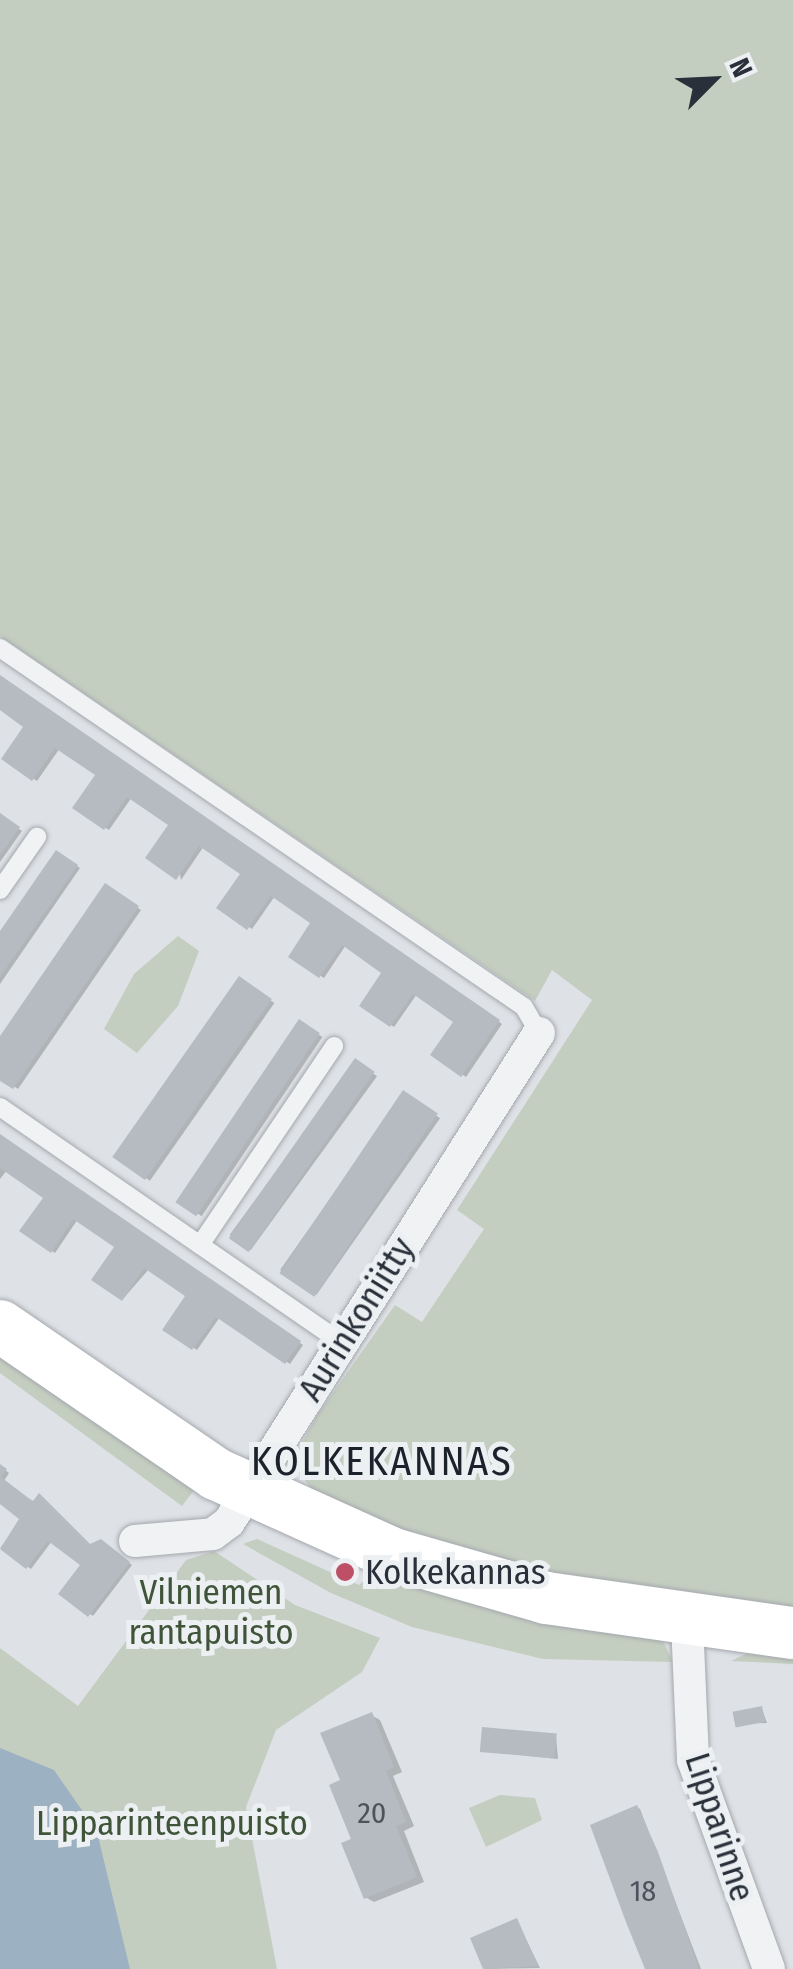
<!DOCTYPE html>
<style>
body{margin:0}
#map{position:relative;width:793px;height:1969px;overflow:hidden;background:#dee1e5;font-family:"Fira Sans Condensed",sans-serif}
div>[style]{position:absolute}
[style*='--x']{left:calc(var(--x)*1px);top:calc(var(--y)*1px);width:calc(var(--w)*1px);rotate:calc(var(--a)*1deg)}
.green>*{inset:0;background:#c4cec0}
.water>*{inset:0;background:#9cb1c2}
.shadow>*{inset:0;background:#0003;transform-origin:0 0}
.building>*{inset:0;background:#b6bbc2;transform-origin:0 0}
.roads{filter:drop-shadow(0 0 2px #a4a8ae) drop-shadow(0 0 2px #a4a8ae)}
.lane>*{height:18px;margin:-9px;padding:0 9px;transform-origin:9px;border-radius:9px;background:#f0f2f4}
.street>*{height:32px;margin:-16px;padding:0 16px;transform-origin:16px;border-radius:16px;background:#f0f2f4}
.primary>*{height:52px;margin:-26px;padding:0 26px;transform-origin:26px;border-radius:26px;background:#fff}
.dots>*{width:28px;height:28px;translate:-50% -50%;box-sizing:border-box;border:5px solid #edf0f3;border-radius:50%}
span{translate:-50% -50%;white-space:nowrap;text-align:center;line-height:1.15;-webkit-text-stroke:10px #edf0f3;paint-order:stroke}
.number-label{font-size:30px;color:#4c535c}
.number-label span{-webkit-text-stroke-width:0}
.street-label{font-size:35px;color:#29303a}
.poi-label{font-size:35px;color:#29303a}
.left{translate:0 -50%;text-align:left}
.park-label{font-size:35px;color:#3f5438}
.quarter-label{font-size:40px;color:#1b222b;letter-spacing:2.5px}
.north{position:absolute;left:663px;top:30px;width:100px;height:100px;-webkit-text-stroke:8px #edf0f3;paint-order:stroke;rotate:66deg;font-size:28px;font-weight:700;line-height:40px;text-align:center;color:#29303a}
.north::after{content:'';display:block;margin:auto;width:35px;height:45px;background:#29303a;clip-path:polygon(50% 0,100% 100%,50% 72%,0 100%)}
</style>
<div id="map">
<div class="green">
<div style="clip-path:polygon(0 0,793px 0,793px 1608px,579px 1581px,448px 1549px,314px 1492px,299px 1473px,299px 1448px,318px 1414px,395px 1305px,422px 1322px,484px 1229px,457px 1210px,592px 1000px,552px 970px,535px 1001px,0 636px)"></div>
<div style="clip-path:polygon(178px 936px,199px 951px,178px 1006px,137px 1053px,104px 1029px,134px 974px)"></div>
<div style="clip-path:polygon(0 1352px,195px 1489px,182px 1506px,0 1373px)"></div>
<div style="clip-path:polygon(257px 1539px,359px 1585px,368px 1577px,402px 1580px,663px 1641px,673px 1662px,543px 1659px,412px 1627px,331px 1593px,243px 1544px)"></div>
<div style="clip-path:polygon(214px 1551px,295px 1605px,380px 1638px,362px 1672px,276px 1730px,246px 1807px,277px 1969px,0 1969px,0 1648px,78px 1706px,186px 1560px)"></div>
<div style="clip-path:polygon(754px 1650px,793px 1652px,793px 1664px,731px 1661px)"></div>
<div style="clip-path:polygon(500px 1795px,535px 1798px,542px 1820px,486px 1847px,469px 1808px)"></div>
</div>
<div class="water">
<div style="clip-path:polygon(0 1748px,54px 1770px,97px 1832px,130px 1969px,0 1969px)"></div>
</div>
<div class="shadow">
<div style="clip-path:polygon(0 677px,502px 1024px,466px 1077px,433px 1055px,456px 1021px,417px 994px,394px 1027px,362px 1005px,385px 972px,346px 945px,324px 978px,291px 956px,314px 923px,275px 896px,252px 929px,220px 908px,243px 874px,204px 846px,181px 880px,171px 824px,132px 797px,109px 830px,75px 808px,98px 775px,60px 748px,37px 781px,4px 758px,27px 726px,0 707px)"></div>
<div style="clip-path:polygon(0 816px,22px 831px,0 862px)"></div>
<div style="clip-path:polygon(57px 853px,80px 868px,0 984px,0 935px)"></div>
<div style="clip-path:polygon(106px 887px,141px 910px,18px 1089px,0 1077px,0 1040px)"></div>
<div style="left:240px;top:979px;width:42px;height:217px;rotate:35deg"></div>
<div style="left:300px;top:1022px;width:27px;height:216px;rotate:34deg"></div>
<div style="left:356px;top:1061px;width:26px;height:215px;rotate:36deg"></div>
<div style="left:404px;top:1093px;width:44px;height:216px;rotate:35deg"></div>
<div style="clip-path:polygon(0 1136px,303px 1345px,290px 1364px,220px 1317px,197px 1350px,166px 1329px,188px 1295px,149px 1269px,123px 1299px,95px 1279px,117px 1246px,78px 1219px,55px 1253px,23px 1231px,46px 1197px,7px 1170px,0 1179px)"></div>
<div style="clip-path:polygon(0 1466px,9px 1473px,4px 1481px,91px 1546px,105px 1545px,132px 1565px,93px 1616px,62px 1594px,84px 1565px,52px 1541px,31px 1569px,1px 1547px,23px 1519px,0 1501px)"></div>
<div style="clip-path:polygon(762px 1709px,767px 1723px,737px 1724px)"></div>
<div style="clip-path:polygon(371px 1715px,380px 1720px,402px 1772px,393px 1776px,414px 1826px,404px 1831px,424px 1882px,374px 1902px,365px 1897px,343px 1782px)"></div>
<div style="clip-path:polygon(556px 1736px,558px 1759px,482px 1751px)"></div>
<div style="clip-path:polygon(637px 1807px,640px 1809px,701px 1969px,648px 1969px)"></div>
<div style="clip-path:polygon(517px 1921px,540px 1968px,486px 1969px,473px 1940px)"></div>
</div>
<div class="building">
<div style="clip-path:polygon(0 675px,500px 1020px,461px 1077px,430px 1055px,453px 1022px,413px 994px,390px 1027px,359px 1006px,381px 973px,342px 945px,319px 978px,288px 957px,310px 923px,271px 896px,247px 930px,216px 908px,240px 874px,199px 846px,176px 880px,145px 858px,168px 825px,127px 797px,104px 830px,72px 808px,95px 775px,55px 748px,32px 781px,1px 759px,23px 727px,0 710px)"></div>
<div style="clip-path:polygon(0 813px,20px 827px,0 855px)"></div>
<div style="clip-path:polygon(56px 850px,78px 865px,0 977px,0 931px)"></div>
<div style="clip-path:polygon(105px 883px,139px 906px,13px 1089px,0 1081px,0 1036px)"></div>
<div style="left:239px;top:976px;width:40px;height:221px;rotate:35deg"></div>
<div style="left:299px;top:1019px;width:25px;height:221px;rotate:34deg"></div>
<div style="left:355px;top:1058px;width:24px;height:220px;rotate:35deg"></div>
<div style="left:403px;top:1090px;width:42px;height:221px;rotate:34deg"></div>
<div style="clip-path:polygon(0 1134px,301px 1341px,285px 1364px,216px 1317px,192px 1350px,162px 1330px,185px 1296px,144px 1268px,122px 1301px,91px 1280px,114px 1247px,73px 1219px,51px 1253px,19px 1231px,43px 1198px,0 1168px)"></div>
<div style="clip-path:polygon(0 1464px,7px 1469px,1px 1477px,27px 1497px,33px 1501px,39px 1493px,90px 1544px,101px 1539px,130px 1562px,88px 1617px,58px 1594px,80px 1565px,48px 1541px,26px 1569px,0 1549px,19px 1519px,0 1504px)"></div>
<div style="left:762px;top:1706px;width:16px;height:30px;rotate:79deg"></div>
<div style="clip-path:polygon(372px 1712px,394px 1767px,386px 1771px,406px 1822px,396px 1826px,417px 1877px,364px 1899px,341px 1843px,351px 1839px,329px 1785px,340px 1780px,320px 1733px)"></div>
<div style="left:482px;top:1727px;width:75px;height:25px;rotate:5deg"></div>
<div style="clip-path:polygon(637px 1805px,658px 1852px,699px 1969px,645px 1969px,626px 1922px,590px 1825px)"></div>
<div style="clip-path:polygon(517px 1918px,538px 1966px,483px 1969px,470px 1938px)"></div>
</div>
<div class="roads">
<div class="lane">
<div style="--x:0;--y:648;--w:635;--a:34.42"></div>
<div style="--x:524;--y:1007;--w:30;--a:60"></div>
<div style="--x:0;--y:890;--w:65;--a:-55.1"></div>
<div style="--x:0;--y:1107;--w:414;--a:34.6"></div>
<div style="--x:200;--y:1245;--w:240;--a:-56"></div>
</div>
<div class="street">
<div style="--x:135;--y:1541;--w:78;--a:-5.1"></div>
<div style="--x:213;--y:1534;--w:20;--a:-37"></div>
<div style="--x:229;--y:1522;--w:579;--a:-57.63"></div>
<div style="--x:687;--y:1622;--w:138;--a:87.5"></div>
<div style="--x:693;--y:1760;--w:222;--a:70"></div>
</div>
<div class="primary">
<div style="--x:0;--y:1326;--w:262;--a:34.4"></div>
<div style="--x:216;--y:1474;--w:194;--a:24.3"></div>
<div style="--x:393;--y:1554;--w:159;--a:16"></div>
<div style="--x:546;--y:1598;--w:249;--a:8.1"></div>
</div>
</div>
<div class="dots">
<div style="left:345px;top:1572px;background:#bd5067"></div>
</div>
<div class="number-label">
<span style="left:372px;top:1813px">20</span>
<span style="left:643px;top:1891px">18</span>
</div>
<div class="street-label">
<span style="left:356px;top:1319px;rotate:-58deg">Aurinkoniitty</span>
<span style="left:720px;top:1827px;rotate:72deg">Lipparinne</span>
</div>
<div class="poi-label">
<span class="left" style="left:365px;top:1572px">Kolkekannas</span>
</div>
<div class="park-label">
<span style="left:211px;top:1612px">Vilniemen<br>rantapuisto</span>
<span style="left:172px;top:1823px">Lipparinteenpuisto</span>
</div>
<div class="quarter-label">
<span style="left:382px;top:1462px">KOLKEKANNAS</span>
</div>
<div class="north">N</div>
</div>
